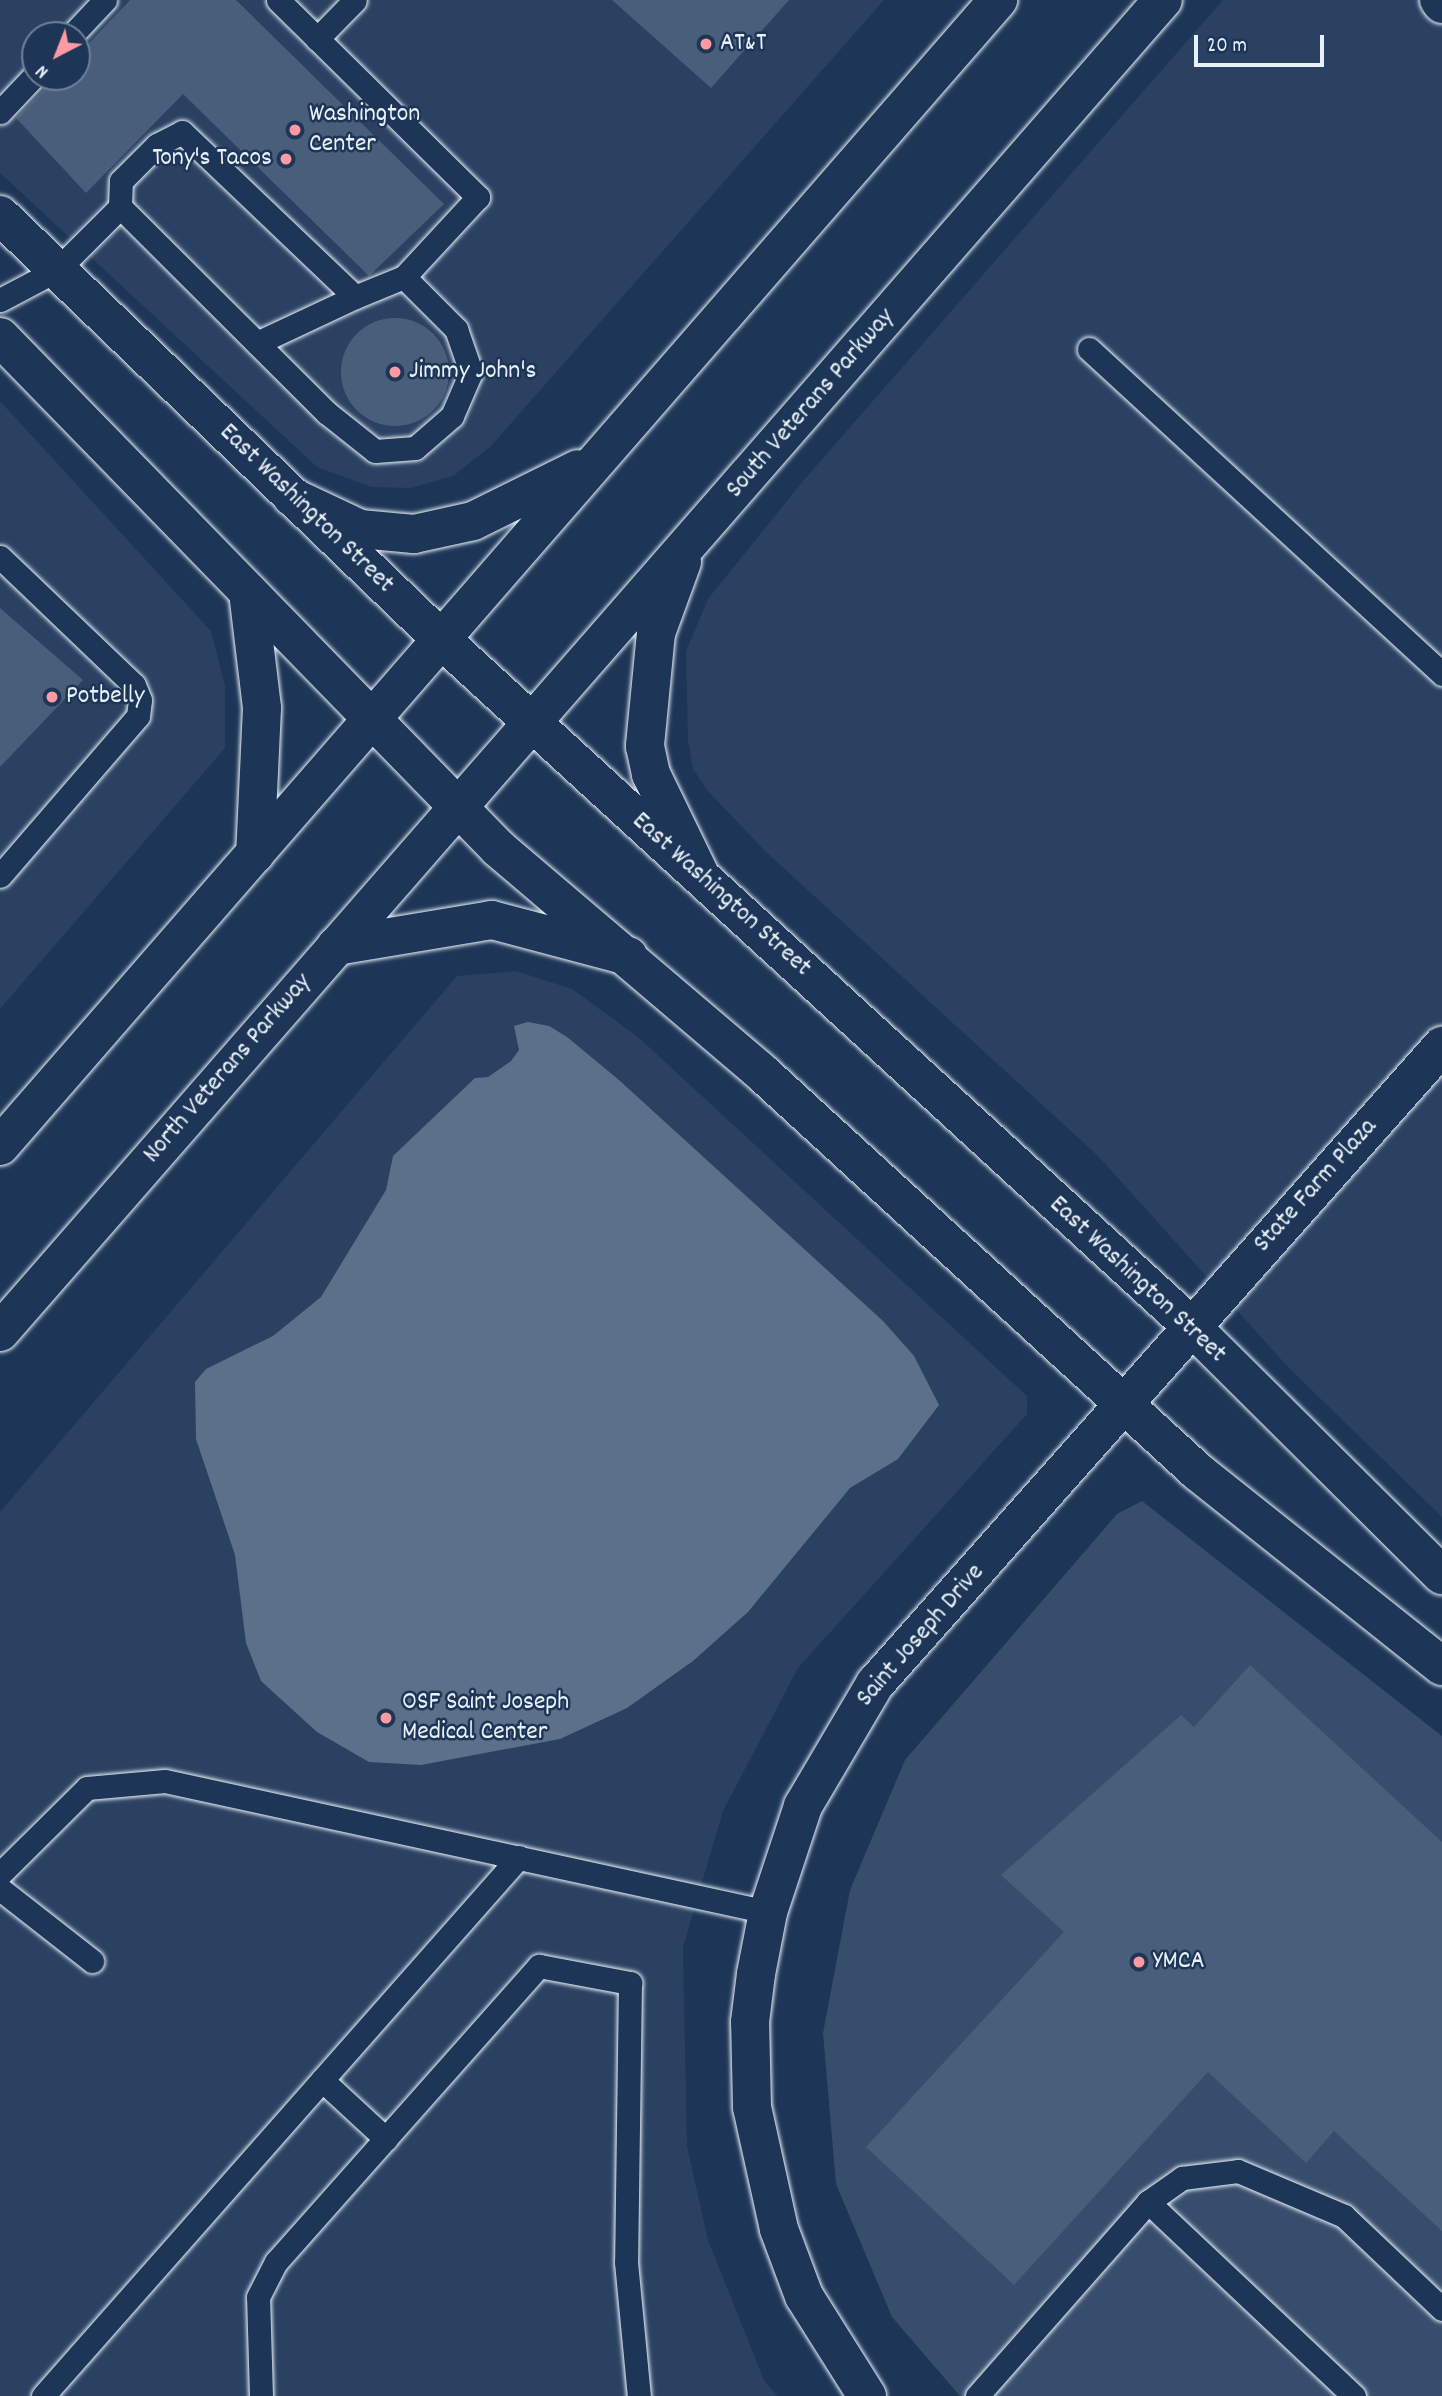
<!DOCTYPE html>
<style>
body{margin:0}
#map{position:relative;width:1442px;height:2396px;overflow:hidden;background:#1d3557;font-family:Dekko,sans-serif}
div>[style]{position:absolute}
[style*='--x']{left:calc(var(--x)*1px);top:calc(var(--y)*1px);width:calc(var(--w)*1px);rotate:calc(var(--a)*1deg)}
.built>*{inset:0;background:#2a4162}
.green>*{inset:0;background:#374d6c}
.water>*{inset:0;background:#5d7089}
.building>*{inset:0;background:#495e7a}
.round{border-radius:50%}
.roads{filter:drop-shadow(0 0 2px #e8f1f8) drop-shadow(0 0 2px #e8f1f8)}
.service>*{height:23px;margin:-11.5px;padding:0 11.5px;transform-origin:11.5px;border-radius:11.5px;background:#1d3557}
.minor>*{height:38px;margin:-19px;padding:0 19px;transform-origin:19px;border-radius:19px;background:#1d3557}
.tertiary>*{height:38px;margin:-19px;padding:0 19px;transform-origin:19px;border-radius:19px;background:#1d3557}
.secondary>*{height:38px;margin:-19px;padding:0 19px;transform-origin:19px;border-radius:19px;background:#1d3557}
.trunk>*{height:38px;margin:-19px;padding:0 19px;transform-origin:19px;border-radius:19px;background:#1d3557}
.dots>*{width:19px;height:19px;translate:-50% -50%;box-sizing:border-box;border:4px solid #1d3557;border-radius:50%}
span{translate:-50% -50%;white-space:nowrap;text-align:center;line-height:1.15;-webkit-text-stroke:5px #1d3557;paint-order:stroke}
.poi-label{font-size:26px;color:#e8f1f8}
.left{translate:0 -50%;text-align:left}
.right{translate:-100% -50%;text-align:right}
.street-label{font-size:26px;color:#e8f1f8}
.north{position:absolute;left:21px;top:21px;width:70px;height:70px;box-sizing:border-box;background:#1d3557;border:2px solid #6e8097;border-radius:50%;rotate:222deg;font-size:19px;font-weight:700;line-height:28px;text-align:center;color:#e8f1f8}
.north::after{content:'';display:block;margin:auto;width:24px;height:32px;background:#ff9aa2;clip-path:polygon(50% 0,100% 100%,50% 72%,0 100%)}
.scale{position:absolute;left:1194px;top:35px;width:130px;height:32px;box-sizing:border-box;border:4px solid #e8f1f8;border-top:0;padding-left:9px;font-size:21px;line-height:24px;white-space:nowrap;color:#e8f1f8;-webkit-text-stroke:5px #1d3557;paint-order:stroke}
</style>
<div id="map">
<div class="built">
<div style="clip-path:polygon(evenodd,0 0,884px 0,491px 446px,453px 476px,411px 488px,371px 487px,317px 467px,0 173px,0 0,35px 35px,77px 35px,77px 77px,35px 77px,35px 35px)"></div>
<div style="clip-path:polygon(1223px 0,1442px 0,1442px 1517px,1288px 1367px,1098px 1156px,764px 850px,707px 790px,693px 769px,688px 740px,686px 651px,708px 599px,803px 481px)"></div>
<div style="clip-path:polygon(0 401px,211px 631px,225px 685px,225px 748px,0 1009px)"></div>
<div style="clip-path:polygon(516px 971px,572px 989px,638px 1037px,1027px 1396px,1027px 1414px,798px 1668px,723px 1811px,683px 1947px,687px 2146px,708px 2240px,764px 2380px,777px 2396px,0 2396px,0 1512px,457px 976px)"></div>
</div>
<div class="green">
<div style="clip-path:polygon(1142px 1501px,1442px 1736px,1442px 2396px,960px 2396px,892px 2317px,836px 2184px,823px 2033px,850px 1890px,905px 1760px,1117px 1514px)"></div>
</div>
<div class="water">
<div style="clip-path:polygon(528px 1022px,549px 1026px,567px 1037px,619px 1080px,883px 1321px,914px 1356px,939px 1405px,898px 1459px,850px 1488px,748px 1612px,693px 1661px,627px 1708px,560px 1739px,421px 1765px,369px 1762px,317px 1732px,261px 1681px,246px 1643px,235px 1555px,196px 1439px,195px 1382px,206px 1369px,273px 1336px,321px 1297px,386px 1190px,393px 1156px,475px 1078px,488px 1077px,511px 1061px,519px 1050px,514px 1026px)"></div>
</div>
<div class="building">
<div style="clip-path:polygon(130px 0,236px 0,444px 204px,369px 276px,183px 94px,86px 193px,16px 118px,56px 77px,77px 77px,77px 56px)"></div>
<div style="clip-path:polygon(612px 0,789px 0,711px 88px)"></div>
<div class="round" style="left:341px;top:318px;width:108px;height:108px"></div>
<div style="clip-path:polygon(0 608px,83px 680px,0 767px)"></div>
<div style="clip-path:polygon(1250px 1665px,1442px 1842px,1442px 2231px,1334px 2131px,1306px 2163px,1208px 2072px,1014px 2285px,866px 2147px,1064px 1932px,1001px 1875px,1181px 1715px,1194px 1727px)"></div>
</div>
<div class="roads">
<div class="service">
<div style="--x:278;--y:0;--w:281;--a:44.6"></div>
<div style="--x:478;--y:197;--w:109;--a:132.8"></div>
<div style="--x:72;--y:35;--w:48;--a:-46.7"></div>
<div style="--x:317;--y:39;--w:54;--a:-45.7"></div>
<div style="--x:0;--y:112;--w:51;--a:-46.6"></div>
<div style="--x:0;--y:300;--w:64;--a:-27.8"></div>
<div style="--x:57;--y:270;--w:89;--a:-45"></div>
<div style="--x:120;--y:207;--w:26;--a:-88"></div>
<div style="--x:121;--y:181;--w:51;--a:-45"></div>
<div style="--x:157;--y:145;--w:28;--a:-27"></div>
<div style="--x:182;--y:132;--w:239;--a:43.6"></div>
<div style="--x:355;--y:297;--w:53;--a:-22.2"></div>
<div style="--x:404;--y:277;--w:74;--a:45"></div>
<div style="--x:456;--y:329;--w:46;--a:70.8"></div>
<div style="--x:471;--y:372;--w:48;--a:113.4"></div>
<div style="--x:452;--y:416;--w:49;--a:139.1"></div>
<div style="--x:415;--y:448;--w:40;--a:175.7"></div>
<div style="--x:375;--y:451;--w:61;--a:-141.6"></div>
<div style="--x:327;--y:413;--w:292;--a:-135.1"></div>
<div style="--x:257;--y:343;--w:108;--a:-25.1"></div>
<div style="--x:1089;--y:349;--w:480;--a:42.6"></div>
<div style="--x:0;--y:557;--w:185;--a:43.7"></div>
<div style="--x:134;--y:685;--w:16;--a:68"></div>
<div style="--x:140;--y:700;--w:16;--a:97"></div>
<div style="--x:138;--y:716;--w:211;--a:130.8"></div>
<div style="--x:0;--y:1874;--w:122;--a:-44.7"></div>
<div style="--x:87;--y:1788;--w:78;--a:-5.1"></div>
<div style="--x:165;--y:1781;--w:617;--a:12.26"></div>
<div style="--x:0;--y:1889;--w:117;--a:38"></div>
<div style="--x:322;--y:2080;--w:87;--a:42.7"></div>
<div style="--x:1148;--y:2202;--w:283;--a:43.3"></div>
<div style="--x:43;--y:2396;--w:719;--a:-48.55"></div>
<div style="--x:261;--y:2396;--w:99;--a:-91.7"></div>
<div style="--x:258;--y:2297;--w:39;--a:-63"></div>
<div style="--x:276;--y:2262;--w:396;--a:-48.4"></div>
<div style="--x:539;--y:1966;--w:93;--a:10.6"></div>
<div style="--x:630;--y:1983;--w:279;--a:90.8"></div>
<div style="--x:626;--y:2262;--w:135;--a:84.5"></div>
<div style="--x:977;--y:2396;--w:259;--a:-48.6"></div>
<div style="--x:1148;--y:2202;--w:42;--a:-35.2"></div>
<div style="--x:1182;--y:2178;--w:56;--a:-7.1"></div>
<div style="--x:1238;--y:2171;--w:115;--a:23"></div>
<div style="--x:1344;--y:2216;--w:135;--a:43.5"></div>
</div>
<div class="minor">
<div style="--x:1439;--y:0;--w:5;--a:53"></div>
</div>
<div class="tertiary">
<div style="--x:867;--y:2396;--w:118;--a:-122.2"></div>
<div style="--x:804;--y:2296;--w:72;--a:-110.5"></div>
<div style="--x:779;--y:2229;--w:125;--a:-102.5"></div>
<div style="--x:752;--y:2107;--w:85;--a:-91.3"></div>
<div style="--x:750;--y:2022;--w:48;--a:-82.9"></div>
<div style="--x:756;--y:1974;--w:63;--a:-79"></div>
<div style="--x:768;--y:1912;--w:112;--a:-71.7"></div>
<div style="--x:803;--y:1806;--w:142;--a:-59.5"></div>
<div style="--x:875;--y:1684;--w:854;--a:-48.37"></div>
</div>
<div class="secondary">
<div style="--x:0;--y:215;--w:613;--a:43.88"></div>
<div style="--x:442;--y:640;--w:1014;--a:42.48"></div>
<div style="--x:1190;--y:1325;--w:355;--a:44.8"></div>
<div style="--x:0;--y:337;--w:714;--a:45.74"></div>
<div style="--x:498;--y:848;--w:344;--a:40.4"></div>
<div style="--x:760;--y:1071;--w:594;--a:42.47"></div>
<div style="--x:1198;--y:1472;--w:312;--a:38.5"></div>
</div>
<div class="trunk">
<div style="--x:292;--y:497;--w:75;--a:25.2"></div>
<div style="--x:360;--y:529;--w:54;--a:5.3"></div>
<div style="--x:414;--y:534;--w:60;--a:-12.4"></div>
<div style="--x:473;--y:521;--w:117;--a:-26.3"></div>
<div style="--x:682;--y:562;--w:76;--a:110.1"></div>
<div style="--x:656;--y:633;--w:114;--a:95.6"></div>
<div style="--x:645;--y:746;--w:29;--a:78"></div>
<div style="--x:651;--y:774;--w:112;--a:64.1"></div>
<div style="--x:248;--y:592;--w:117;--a:83.1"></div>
<div style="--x:262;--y:708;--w:146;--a:92.7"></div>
<div style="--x:336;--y:946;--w:158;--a:-9.5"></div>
<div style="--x:492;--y:920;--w:141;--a:14.8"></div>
<div style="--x:0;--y:1146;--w:1520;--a:-48.95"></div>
<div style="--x:0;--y:1332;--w:1768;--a:-48.88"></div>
</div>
</div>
<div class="dots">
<div style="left:706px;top:44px;background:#ff9aa2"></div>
<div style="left:295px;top:130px;background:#ff9aa2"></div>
<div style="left:286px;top:159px;background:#ff9aa2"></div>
<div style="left:395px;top:372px;background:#ff9aa2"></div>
<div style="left:52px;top:697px;background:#ff9aa2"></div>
<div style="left:386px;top:1718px;background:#ff9aa2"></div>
<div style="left:1139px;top:1962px;background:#ff9aa2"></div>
</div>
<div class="poi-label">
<span class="left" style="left:720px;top:44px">AT&amp;T</span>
<span class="left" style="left:309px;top:130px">Washington<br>Center</span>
<span class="right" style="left:272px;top:159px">Tony's Tacos</span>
<span class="left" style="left:409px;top:372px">Jimmy John's</span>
<span class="left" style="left:66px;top:697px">Potbelly</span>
<span class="left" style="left:402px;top:1718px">OSF Saint Joseph<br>Medical Center</span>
<span class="left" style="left:1153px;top:1962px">YMCA</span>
</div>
<div class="street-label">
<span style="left:811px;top:404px;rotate:-49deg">South Veterans Parkway</span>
<span style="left:306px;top:509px;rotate:44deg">East Washington Street</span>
<span style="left:721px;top:895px;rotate:42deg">East Washington Street</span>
<span style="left:228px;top:1069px;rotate:-49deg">North Veterans Parkway</span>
<span style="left:1316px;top:1186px;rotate:-48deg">State Farm Plaza</span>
<span style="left:1137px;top:1280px;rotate:43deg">East Washington Street</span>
<span style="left:921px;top:1636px;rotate:-49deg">Saint Joseph Drive</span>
</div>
<div class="north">N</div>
<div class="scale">20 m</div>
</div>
